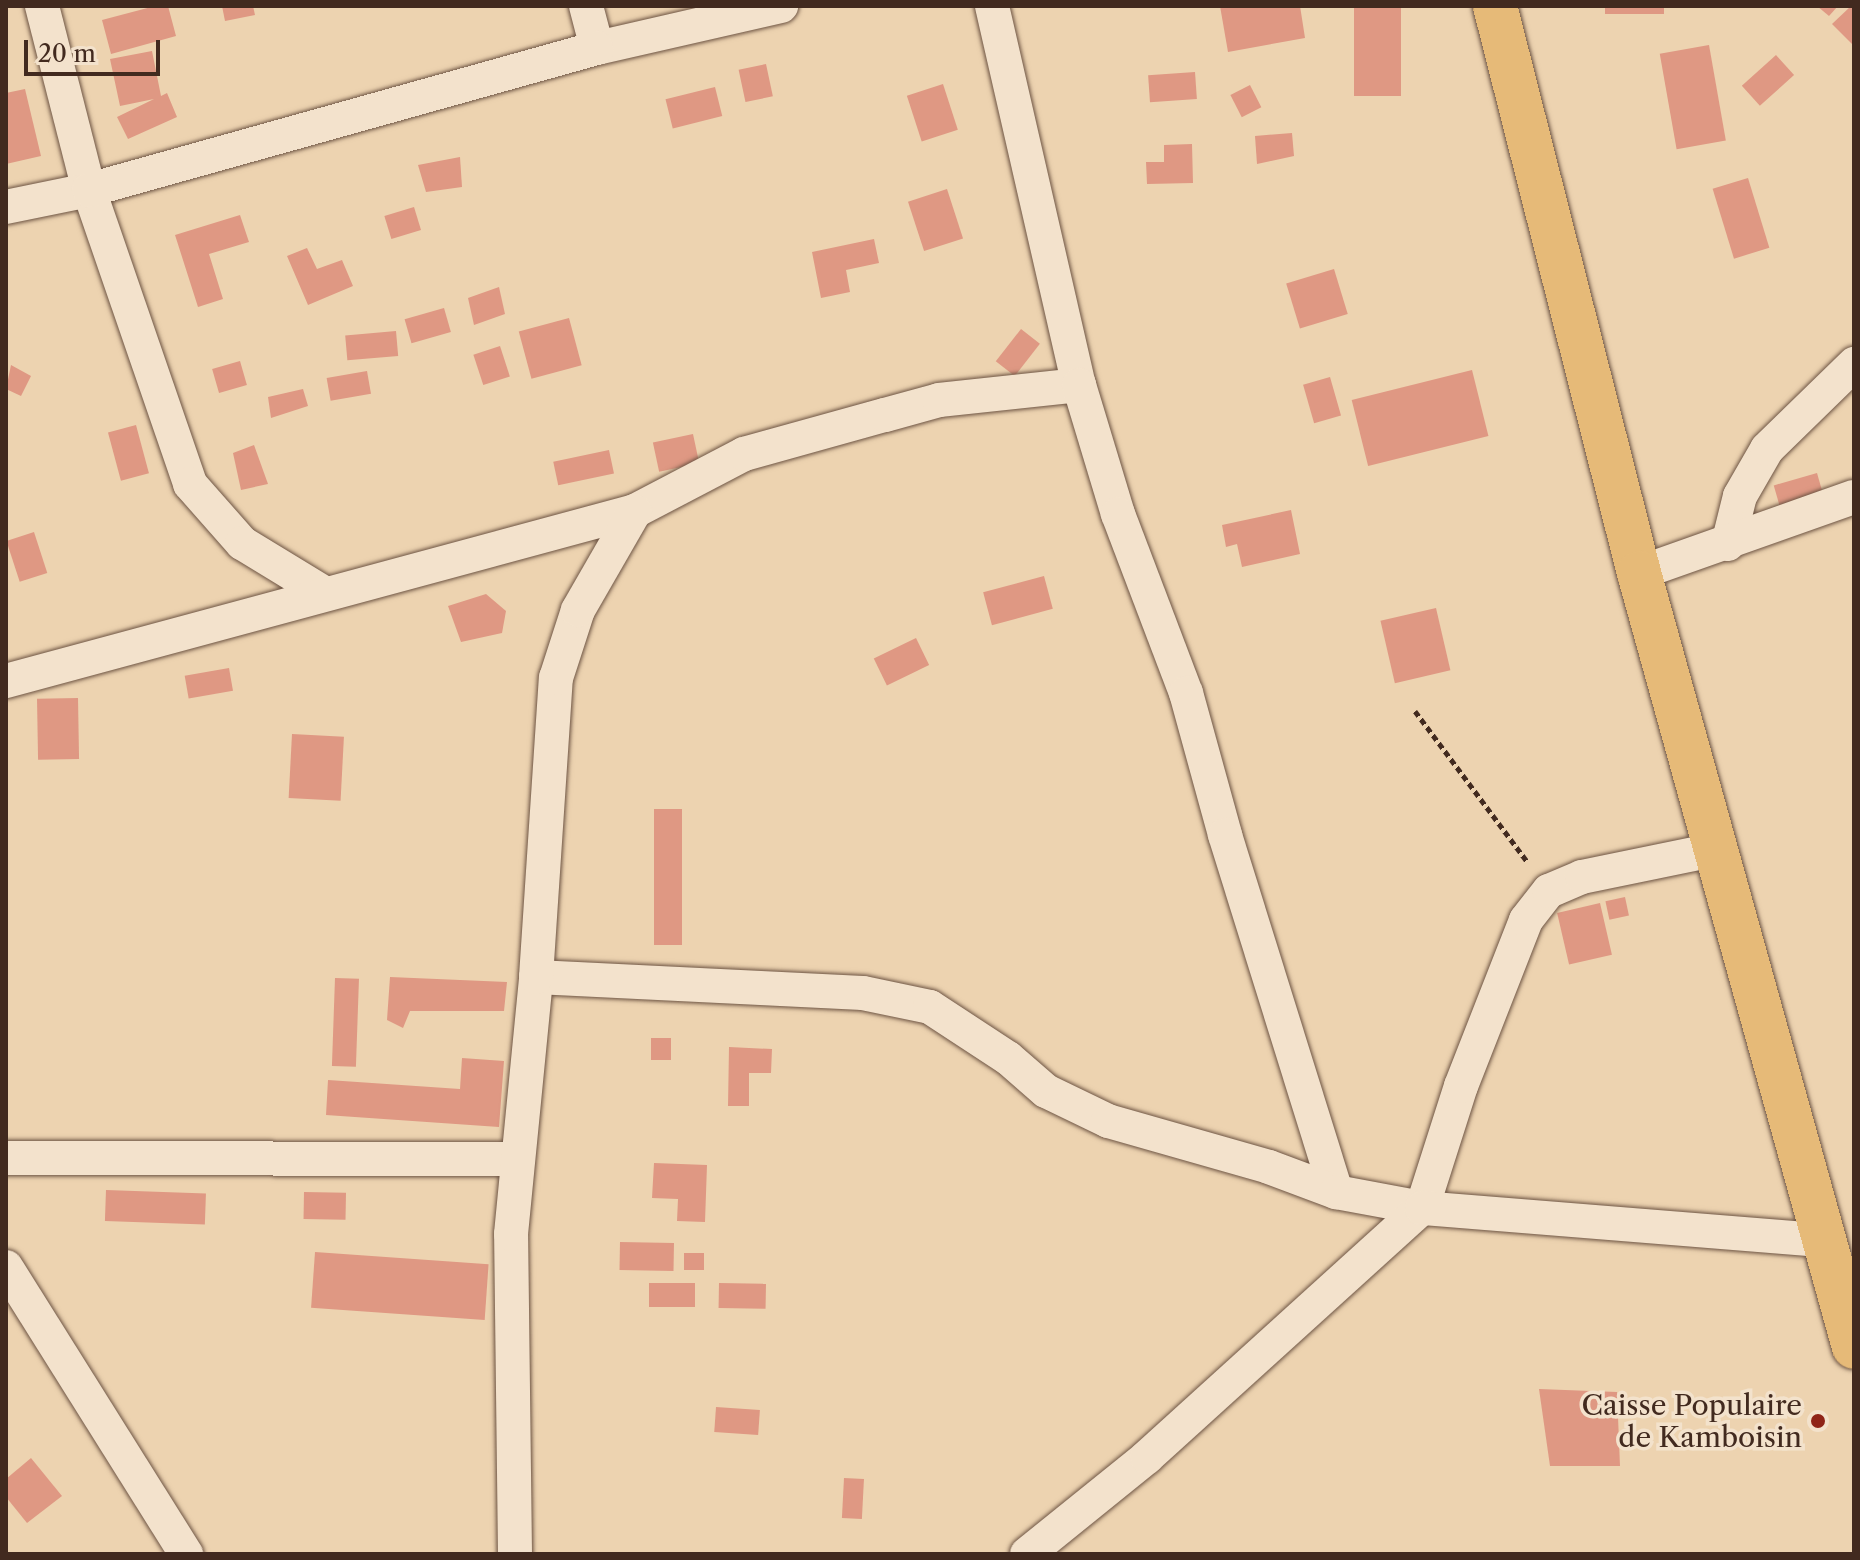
<!DOCTYPE html>
<style>
body{margin:0}
#map{position:relative;width:1860px;height:1560px;overflow:hidden;background:#edd3b0;font-family:"Libre Caslon Text",serif}
div>[style]{position:absolute}
[style*='--x']{left:calc(var(--x)*1px);top:calc(var(--y)*1px);width:calc(var(--w)*1px);rotate:calc(var(--a)*1deg)}
.building>*{inset:0;background:#df9883;transform-origin:0 0}
.path>*{height:5px;margin-top:-2.5px;transform-origin:0;background:repeating-linear-gradient(90deg,#422a1f 0 6px,transparent 0 10px)}
.roads{filter:drop-shadow(0 0 2px #6d5443) drop-shadow(0 0 2px #6d5443)}
.minor>*{height:34px;margin:-17px;padding:0 17px;transform-origin:17px;border-radius:17px;background:#f3e2cc}
.primary>*{height:44px;margin:-22px;padding:0 22px;transform-origin:22px;border-radius:22px;background:#e6ba78}
.dots>*{width:22px;height:22px;translate:-50% -50%;box-sizing:border-box;border:4px solid #f3e2cc;border-radius:50%}
span{translate:-50% -50%;white-space:nowrap;text-align:center;line-height:1.15;-webkit-text-stroke:7px #f3e2cc;paint-order:stroke}
.poi-label{font-size:28px;color:#422a1f}
.right{translate:-100% -50%;text-align:right}
.frame{position:absolute;inset:0;border:8px solid #422a1f;pointer-events:none}
.scale{position:absolute;left:24px;top:40px;width:136px;height:36px;box-sizing:border-box;border:4px solid #422a1f;border-top:0;padding-left:10px;font-size:24px;line-height:28px;white-space:nowrap;color:#422a1f;-webkit-text-stroke:6px #f3e2cc;paint-order:stroke}
</style>
<div id="map">
<div class="building">
<div style="clip-path:polygon(155px 6px,168px 6px,176px 36px,111px 54px,102px 20px)"></div>
<div style="clip-path:polygon(222px 6px,253px 6px,255px 15px,225px 21px)"></div>
<div style="clip-path:polygon(1220px 6px,1300px 6px,1305px 38px,1228px 52px)"></div>
<div style="left:1354px;top:6px;width:47px;height:90px"></div>
<div style="left:1605px;top:6px;width:59px;height:8px"></div>
<div style="clip-path:polygon(1817px 6px,1838px 6px,1829px 16px)"></div>
<div style="clip-path:polygon(1851px 6px,1854px 6px,1854px 46px,1832px 24px)"></div>
<div style="left:1709px;top:45px;width:97px;height:50px;rotate:80deg"></div>
<div style="clip-path:polygon(152px 51px,161px 96px,167px 93px,177px 117px,128px 139px,117px 117px,154px 99px,120px 106px,110px 59px)"></div>
<div style="left:1776px;top:55px;width:27px;height:46px;rotate:48deg"></div>
<div style="left:766px;top:64px;width:33px;height:28px;rotate:78deg"></div>
<div style="left:1195px;top:72px;width:27px;height:47px;rotate:86deg"></div>
<div style="left:943px;top:84px;width:48px;height:38px;rotate:72deg"></div>
<div style="left:1250px;top:85px;width:25px;height:22px;rotate:63deg"></div>
<div style="left:715px;top:87px;width:30px;height:51px;rotate:76deg"></div>
<div style="clip-path:polygon(25px 89px,41px 156px,6px 164px,6px 93px)"></div>
<div style="clip-path:polygon(1292px 133px,1294px 156px,1257px 164px,1255px 136px)"></div>
<div style="clip-path:polygon(1192px 144px,1193px 183px,1147px 184px,1146px 162px,1164px 162px,1164px 145px)"></div>
<div style="clip-path:polygon(460px 157px,462px 187px,426px 192px,418px 165px)"></div>
<div style="left:1748px;top:178px;width:73px;height:37px;rotate:73deg"></div>
<div style="left:947px;top:189px;width:52px;height:41px;rotate:72deg"></div>
<div style="left:414px;top:207px;width:24px;height:31px;rotate:73deg"></div>
<div style="clip-path:polygon(240px 215px,249px 242px,209px 254px,223px 299px,198px 307px,175px 235px)"></div>
<div style="clip-path:polygon(874px 239px,879px 263px,846px 270px,850px 292px,821px 298px,812px 252px)"></div>
<div style="clip-path:polygon(307px 248px,317px 269px,342px 260px,353px 286px,308px 305px,287px 256px)"></div>
<div style="left:1334px;top:269px;width:47px;height:50px;rotate:73deg"></div>
<div style="clip-path:polygon(499px 287px,505px 314px,474px 325px,468px 298px)"></div>
<div style="left:444px;top:308px;width:25px;height:41px;rotate:74deg"></div>
<div style="left:569px;top:318px;width:49px;height:52px;rotate:75deg"></div>
<div style="left:1021px;top:329px;width:24px;height:41px;rotate:38deg"></div>
<div style="left:396px;top:331px;width:25px;height:51px;rotate:85deg"></div>
<div style="left:500px;top:346px;width:32px;height:28px;rotate:72deg"></div>
<div style="left:240px;top:361px;width:25px;height:29px;rotate:74deg"></div>
<div style="clip-path:polygon(11px 365px,31px 376px,21px 396px,6px 389px)"></div>
<div style="left:1472px;top:370px;width:68px;height:124px;rotate:76deg"></div>
<div style="left:367px;top:371px;width:23px;height:41px;rotate:80deg"></div>
<div style="left:1330px;top:377px;width:40px;height:28px;rotate:74deg"></div>
<div style="clip-path:polygon(303px 389px,308px 406px,271px 418px,268px 397px)"></div>
<div style="left:136px;top:425px;width:50px;height:29px;rotate:75deg"></div>
<div style="left:693px;top:434px;width:30px;height:41px;rotate:78deg"></div>
<div style="clip-path:polygon(254px 445px,268px 484px,241px 490px,233px 453px)"></div>
<div style="left:609px;top:450px;width:24px;height:57px;rotate:78deg"></div>
<div style="left:1817px;top:473px;width:22px;height:45px;rotate:74deg"></div>
<div style="clip-path:polygon(1291px 510px,1300px 554px,1242px 567px,1237px 544px,1226px 547px,1222px 525px)"></div>
<div style="left:34px;top:532px;width:43px;height:29px;rotate:72deg"></div>
<div style="left:1044px;top:576px;width:34px;height:63px;rotate:75deg"></div>
<div style="clip-path:polygon(486px 594px,506px 611px,502px 633px,461px 642px,448px 606px)"></div>
<div style="left:1436px;top:608px;width:64px;height:57px;rotate:77deg"></div>
<div style="left:916px;top:638px;width:30px;height:47px;rotate:64deg"></div>
<div style="left:229px;top:668px;width:23px;height:45px;rotate:80deg"></div>
<div style="left:78px;top:698px;width:61px;height:41px;rotate:89deg"></div>
<div style="left:292px;top:734px;width:52px;height:64px;rotate:3deg"></div>
<div style="left:654px;top:809px;width:28px;height:136px"></div>
<div style="left:1625px;top:897px;width:19px;height:20px;rotate:78deg"></div>
<div style="left:1600px;top:903px;width:53px;height:44px;rotate:77deg"></div>
<div style="clip-path:polygon(390px 977px,507px 982px,504px 1011px,410px 1011px,403px 1028px,387px 1020px)"></div>
<div style="left:335px;top:978px;width:24px;height:88px;rotate:2deg"></div>
<div style="left:651px;top:1038px;width:20px;height:22px"></div>
<div style="clip-path:polygon(729px 1047px,772px 1049px,771px 1073px,749px 1073px,749px 1106px,728px 1106px)"></div>
<div style="clip-path:polygon(462px 1058px,504px 1061px,499px 1127px,326px 1115px,328px 1080px,460px 1089px)"></div>
<div style="clip-path:polygon(654px 1163px,707px 1165px,705px 1222px,677px 1221px,678px 1199px,652px 1198px)"></div>
<div style="left:106px;top:1190px;width:100px;height:31px;rotate:2deg"></div>
<div style="left:304px;top:1192px;width:42px;height:27px;rotate:1deg"></div>
<div style="left:620px;top:1242px;width:54px;height:28px;rotate:1deg"></div>
<div style="left:315px;top:1252px;width:174px;height:56px;rotate:4deg"></div>
<div style="left:704px;top:1253px;width:17px;height:20px;rotate:90deg"></div>
<div style="left:649px;top:1283px;width:46px;height:24px"></div>
<div style="left:719px;top:1283px;width:47px;height:25px;rotate:1deg"></div>
<div style="clip-path:polygon(1539px 1389px,1617px 1392px,1620px 1466px,1550px 1466px)"></div>
<div style="left:716px;top:1407px;width:44px;height:25px;rotate:4deg"></div>
<div style="clip-path:polygon(31px 1458px,62px 1496px,27px 1523px,6px 1497px,6px 1479px)"></div>
<div style="left:844px;top:1478px;width:20px;height:40px;rotate:3deg"></div>
</div>
<div class="path">
<div style="--x:1415;--y:711;--w:187;--a:53.3"></div>
</div>
<div class="roads">
<div class="minor">
<div style="--x:42;--y:6;--w:190;--a:75.7"></div>
<div style="--x:89;--y:190;--w:311;--a:71"></div>
<div style="--x:190;--y:484;--w:79;--a:48.6"></div>
<div style="--x:242;--y:543;--w:98;--a:31.3"></div>
<div style="--x:586;--y:6;--w:43;--a:75.3"></div>
<div style="--x:597;--y:48;--w:189;--a:-12.9"></div>
<div style="--x:992;--y:6;--w:389;--a:77.1"></div>
<div style="--x:6;--y:207;--w:85;--a:-11.6"></div>
<div style="--x:89;--y:190;--w:527;--a:-15.62"></div>
<div style="--x:1728;--y:544;--w:49;--a:-76"></div>
<div style="--x:1740;--y:496;--w:54;--a:-60.1"></div>
<div style="--x:1767;--y:449;--w:122;--a:-44.3"></div>
<div style="--x:1639;--y:573;--w:228;--a:-19.5"></div>
<div style="--x:6;--y:681;--w:652;--a:-15.12"></div>
<div style="--x:635;--y:511;--w:123;--a:-27.6"></div>
<div style="--x:744;--y:454;--w:146;--a:-15.5"></div>
<div style="--x:885;--y:415;--w:56;--a:-15.5"></div>
<div style="--x:939;--y:400;--w:141;--a:-6.1"></div>
<div style="--x:1079;--y:385;--w:135;--a:73.2"></div>
<div style="--x:1118;--y:514;--w:191;--a:69.2"></div>
<div style="--x:1186;--y:693;--w:147;--a:74.6"></div>
<div style="--x:1225;--y:835;--w:374;--a:72.7"></div>
<div style="--x:536;--y:977;--w:327;--a:2.8"></div>
<div style="--x:863;--y:993;--w:68;--a:11.8"></div>
<div style="--x:930;--y:1007;--w:93;--a:33.2"></div>
<div style="--x:1008;--y:1058;--w:50;--a:41"></div>
<div style="--x:1046;--y:1091;--w:69;--a:25.8"></div>
<div style="--x:1108;--y:1121;--w:167;--a:15.9"></div>
<div style="--x:1269;--y:1167;--w:72;--a:20.5"></div>
<div style="--x:1336;--y:1192;--w:87;--a:10.5"></div>
<div style="--x:1422;--y:1208;--w:128;--a:-72.3"></div>
<div style="--x:1461;--y:1086;--w:178;--a:-68.6"></div>
<div style="--x:1526;--y:920;--w:37;--a:-52"></div>
<div style="--x:1549;--y:891;--w:36;--a:-23"></div>
<div style="--x:1582;--y:877;--w:135;--a:-11.6"></div>
<div style="--x:6;--y:1158;--w:512;--a:0.11"></div>
<div style="--x:6;--y:1267;--w:339;--a:57.9"></div>
<div style="--x:515;--y:1554;--w:320;--a:-90.7"></div>
<div style="--x:511;--y:1234;--w:258;--a:-84.4"></div>
<div style="--x:536;--y:977;--w:300;--a:-86.2"></div>
<div style="--x:556;--y:678;--w:71;--a:-72.1"></div>
<div style="--x:578;--y:610;--w:114;--a:-60.1"></div>
<div style="--x:1027;--y:1554;--w:154;--a:-38.9"></div>
<div style="--x:1147;--y:1457;--w:371;--a:-42.2"></div>
<div style="--x:1422;--y:1208;--w:402;--a:4.6"></div>
</div>
<div class="primary">
<div style="--x:1495;--y:6;--w:585;--a:75.75"></div>
<div style="--x:1639;--y:573;--w:803;--a:74.48"></div>
</div>
</div>
<div class="dots">
<div style="left:1818px;top:1421px;background:#8f2418"></div>
</div>
<div class="poi-label">
<span class="right" style="left:1802px;top:1421px">Caisse Populaire<br>de Kamboisin</span>
</div>
<div class="frame"></div>
<div class="scale">20 m</div>
</div>
